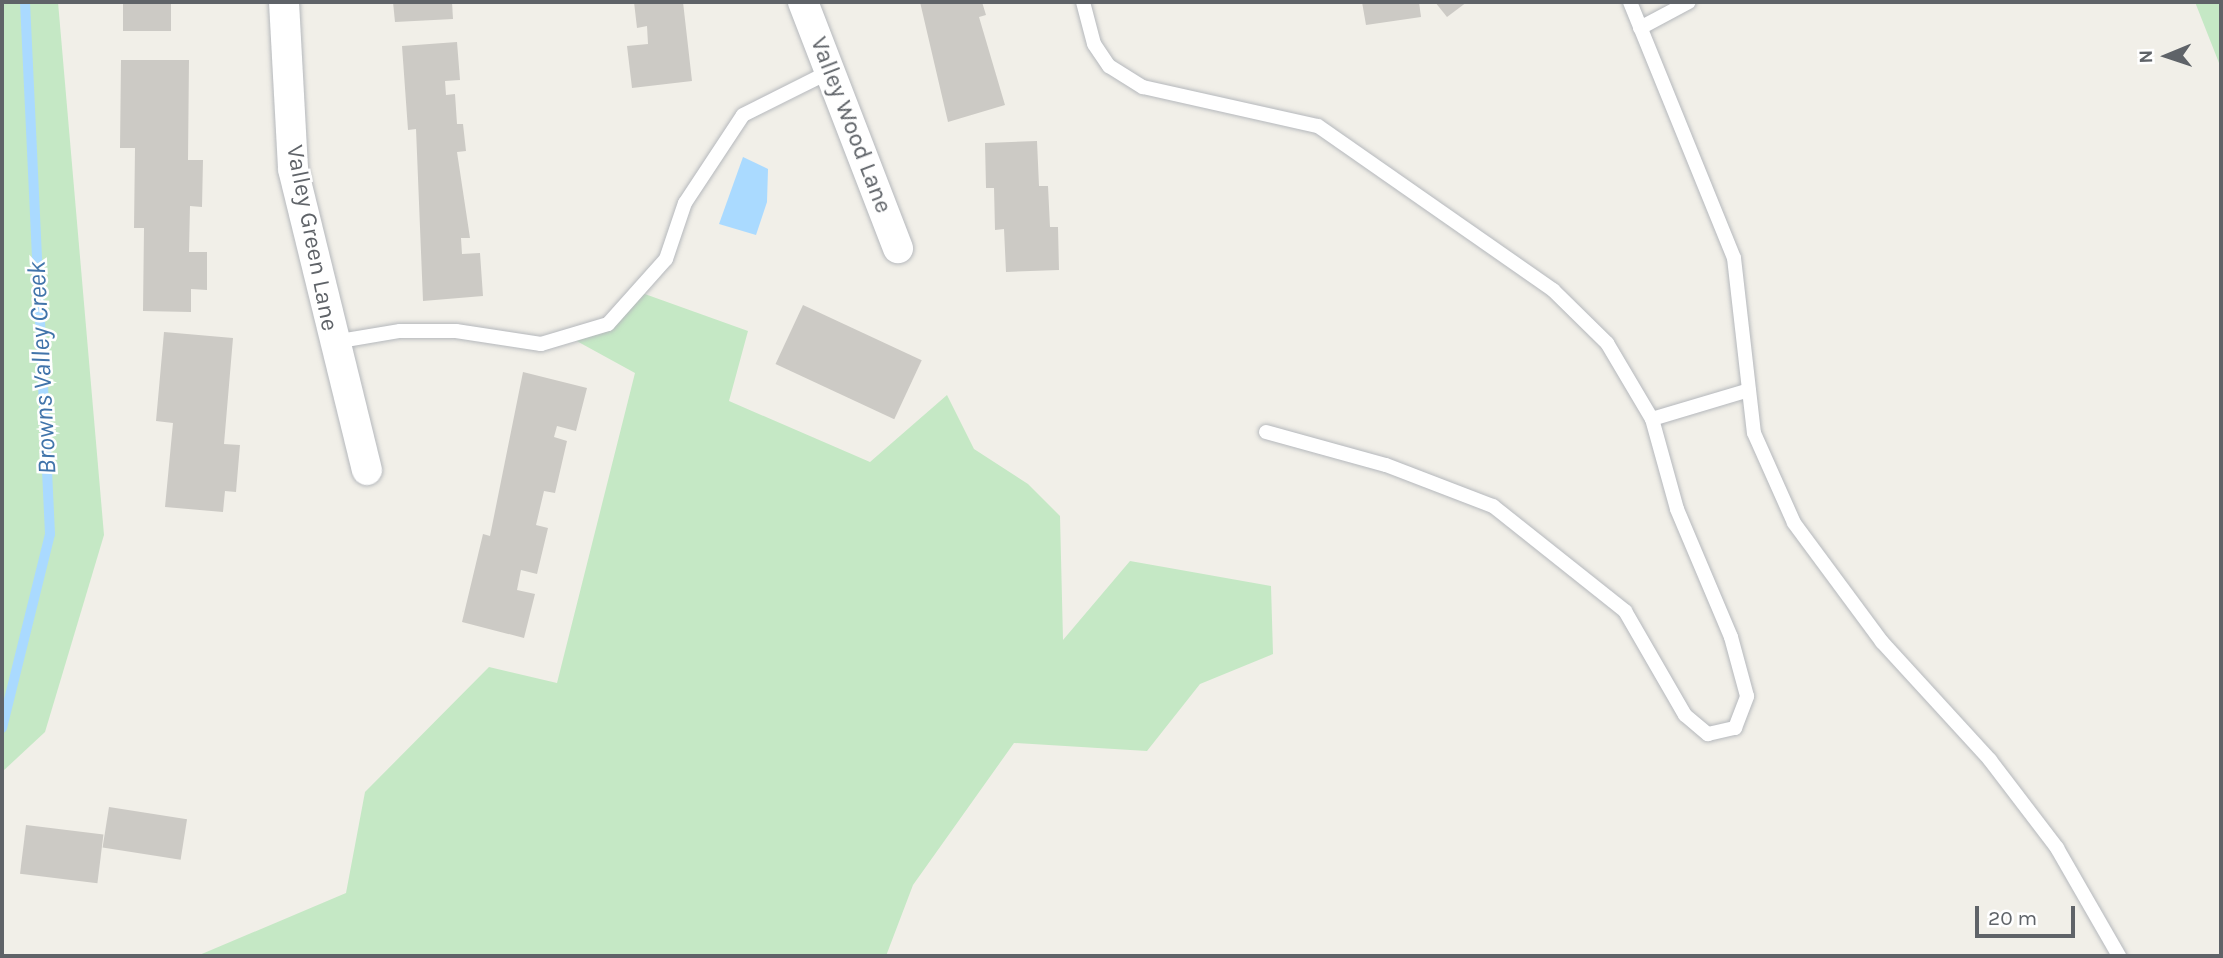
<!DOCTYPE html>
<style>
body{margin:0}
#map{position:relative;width:2223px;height:958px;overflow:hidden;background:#f1efe8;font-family:Karla,sans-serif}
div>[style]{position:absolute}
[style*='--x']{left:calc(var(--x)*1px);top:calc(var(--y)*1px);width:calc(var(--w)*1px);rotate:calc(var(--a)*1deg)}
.green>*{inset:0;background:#c5e8c5}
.water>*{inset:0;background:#aadaff}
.stream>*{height:10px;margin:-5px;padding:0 5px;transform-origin:5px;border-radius:5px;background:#aadaff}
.building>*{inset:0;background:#cccac5;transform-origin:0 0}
.roads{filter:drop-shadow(0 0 2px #b5b8bc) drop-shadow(0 0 2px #b5b8bc)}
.lane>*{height:14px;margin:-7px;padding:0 7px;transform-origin:7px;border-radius:7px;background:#fff}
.street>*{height:30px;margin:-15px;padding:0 15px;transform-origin:15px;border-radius:15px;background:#fff}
span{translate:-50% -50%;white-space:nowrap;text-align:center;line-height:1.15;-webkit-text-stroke:5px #fff;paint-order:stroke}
.street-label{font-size:24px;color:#5f6368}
.water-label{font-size:26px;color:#4174aa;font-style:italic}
.frame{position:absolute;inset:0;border:4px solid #5f6368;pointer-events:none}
.north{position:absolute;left:2132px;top:21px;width:70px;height:70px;-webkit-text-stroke:5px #fff;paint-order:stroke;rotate:268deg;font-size:19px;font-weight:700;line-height:28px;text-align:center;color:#5f6368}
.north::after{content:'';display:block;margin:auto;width:24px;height:32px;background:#5f6368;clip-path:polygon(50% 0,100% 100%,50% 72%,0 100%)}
.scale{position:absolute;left:1975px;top:906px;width:100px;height:32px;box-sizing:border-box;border:4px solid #5f6368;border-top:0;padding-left:9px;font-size:21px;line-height:24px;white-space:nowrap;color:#5f6368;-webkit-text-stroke:5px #fff;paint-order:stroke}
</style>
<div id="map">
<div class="green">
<div style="clip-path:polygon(2px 2px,58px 2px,104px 535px,45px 732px,2px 772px)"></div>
<div style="clip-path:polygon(2195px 2px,2221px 2px,2221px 68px)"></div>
<div style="clip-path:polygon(642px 293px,748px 331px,729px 401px,870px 462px,947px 395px,974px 449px,1028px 484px,1060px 516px,1063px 640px,1130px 561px,1271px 586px,1273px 654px,1200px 684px,1147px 751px,1014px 743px,913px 885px,886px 956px,197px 956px,346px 893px,365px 792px,489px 667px,557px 683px,635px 373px,573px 339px)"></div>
</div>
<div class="water">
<div style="clip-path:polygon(743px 157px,768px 169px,767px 202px,756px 235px,719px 224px)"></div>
</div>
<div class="stream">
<div style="--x:2;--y:728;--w:200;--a:-76.1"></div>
<div style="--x:50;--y:534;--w:533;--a:-92.69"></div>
</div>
<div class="building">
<div style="left:123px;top:2px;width:48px;height:29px"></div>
<div style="clip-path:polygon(393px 2px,452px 2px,453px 19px,395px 22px)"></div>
<div style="clip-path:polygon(634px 2px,683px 2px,692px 81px,632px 88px,627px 46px,648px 44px,647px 26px,637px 28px)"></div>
<div style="clip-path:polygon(920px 2px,982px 2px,986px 15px,979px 17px,1005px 105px,948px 122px)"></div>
<div style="clip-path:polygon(1362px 2px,1419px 2px,1421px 17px,1366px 25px)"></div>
<div style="clip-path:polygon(1435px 2px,1467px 2px,1447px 17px)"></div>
<div style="clip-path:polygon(457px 42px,460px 80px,445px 81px,446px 95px,455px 94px,457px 124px,463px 124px,466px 151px,457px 152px,470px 238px,461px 238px,462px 254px,480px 253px,483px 296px,423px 301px,416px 129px,408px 130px,402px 46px)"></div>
<div style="clip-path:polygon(121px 60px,189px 60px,188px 160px,203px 160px,202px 207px,190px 206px,189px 252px,207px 252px,207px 290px,191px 289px,191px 312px,143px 311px,144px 228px,134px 228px,135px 148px,120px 148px)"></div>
<div style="clip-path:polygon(1037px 141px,1039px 186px,1048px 186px,1050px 227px,1058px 227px,1059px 270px,1006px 272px,1004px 229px,995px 230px,994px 188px,986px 188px,985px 143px)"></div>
<div style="left:803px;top:305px;width:131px;height:65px;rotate:25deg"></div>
<div style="clip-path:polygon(164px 332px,233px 338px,224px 444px,240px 445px,236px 492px,225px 491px,223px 512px,165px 507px,173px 423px,156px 421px)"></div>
<div style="clip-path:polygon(523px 372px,587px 388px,576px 431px,557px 426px,554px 437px,567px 441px,555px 493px,544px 491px,536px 525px,548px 528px,537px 574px,521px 570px,517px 590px,535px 594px,524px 638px,462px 622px,483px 534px,490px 536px)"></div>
<div style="left:109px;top:807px;width:79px;height:41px;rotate:9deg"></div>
<div style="left:26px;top:825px;width:78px;height:49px;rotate:7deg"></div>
</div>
<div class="roads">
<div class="lane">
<div style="--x:1083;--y:2;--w:43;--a:75.3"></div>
<div style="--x:1094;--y:44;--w:27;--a:56"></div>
<div style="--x:1109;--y:66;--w:40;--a:32"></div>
<div style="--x:1143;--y:87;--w:179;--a:12.6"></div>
<div style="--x:1318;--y:126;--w:287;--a:34.9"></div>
<div style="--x:1553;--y:290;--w:76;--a:44.5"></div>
<div style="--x:1607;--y:343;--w:88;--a:59.4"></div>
<div style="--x:1630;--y:2;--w:276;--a:67.9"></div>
<div style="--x:1734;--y:258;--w:176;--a:83.5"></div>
<div style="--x:1754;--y:433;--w:98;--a:66"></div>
<div style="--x:1794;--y:523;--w:148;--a:53.5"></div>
<div style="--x:1882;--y:642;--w:160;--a:47.5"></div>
<div style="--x:1990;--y:760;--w:111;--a:52.7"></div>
<div style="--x:2057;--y:848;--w:125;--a:60.1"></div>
<div style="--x:1640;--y:28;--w:55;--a:-28"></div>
<div style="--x:334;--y:342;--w:67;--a:-9.5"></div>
<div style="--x:400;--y:331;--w:56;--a:0"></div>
<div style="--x:456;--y:331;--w:86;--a:8.7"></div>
<div style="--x:541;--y:344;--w:70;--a:-16.6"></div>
<div style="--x:608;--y:324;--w:87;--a:-48.3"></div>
<div style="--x:666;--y:259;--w:59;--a:-71.3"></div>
<div style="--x:685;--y:203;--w:105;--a:-56.6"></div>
<div style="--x:743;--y:115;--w:98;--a:-26.6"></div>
<div style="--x:1266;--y:432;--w:124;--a:15.4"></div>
<div style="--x:1386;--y:465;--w:115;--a:21"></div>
<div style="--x:1493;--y:506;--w:169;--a:38.5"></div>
<div style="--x:1625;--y:611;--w:120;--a:60"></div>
<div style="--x:1685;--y:715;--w:30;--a:40"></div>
<div style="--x:1708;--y:734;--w:28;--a:-13"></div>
<div style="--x:1735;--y:728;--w:34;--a:-69"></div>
<div style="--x:1747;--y:696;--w:61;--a:-105.2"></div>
<div style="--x:1731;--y:637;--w:139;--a:-112.9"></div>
<div style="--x:1677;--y:509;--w:93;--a:-105.5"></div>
<div style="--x:1652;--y:419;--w:101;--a:-16.6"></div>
</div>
<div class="street">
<div style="--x:284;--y:2;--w:167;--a:86.9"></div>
<div style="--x:293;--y:169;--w:310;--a:76.2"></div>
<div style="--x:803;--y:2;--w:264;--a:68.9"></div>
</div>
</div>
<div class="street-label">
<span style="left:851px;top:125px;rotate:69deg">Valley Wood Lane</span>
<span style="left:312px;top:238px;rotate:79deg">Valley Green Lane</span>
</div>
<div class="water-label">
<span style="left:42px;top:368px;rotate:-93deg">Browns Valley Creek</span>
</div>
<div class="frame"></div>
<div class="north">N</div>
<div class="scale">20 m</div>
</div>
